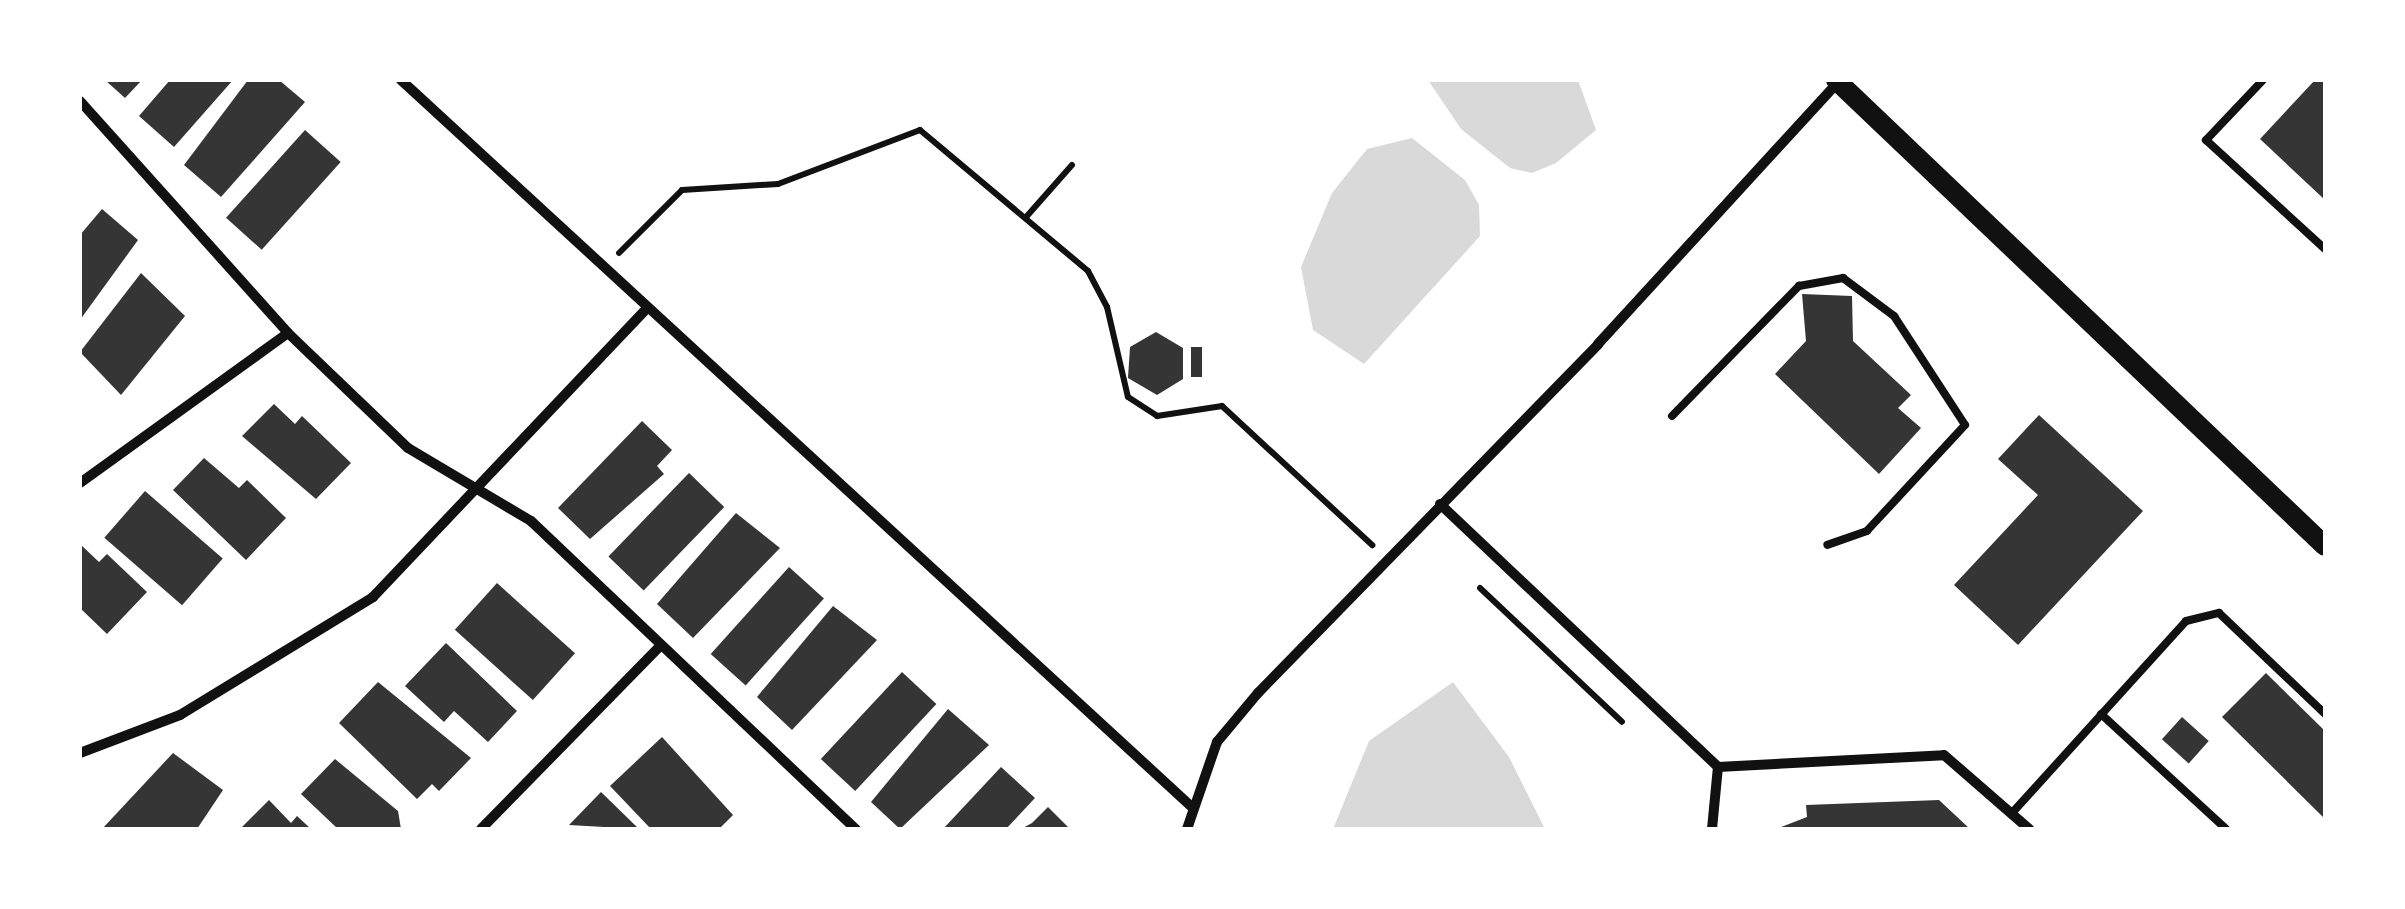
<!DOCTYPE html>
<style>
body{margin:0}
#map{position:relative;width:2405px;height:909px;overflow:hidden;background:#fff;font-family:"IBM Plex Sans",sans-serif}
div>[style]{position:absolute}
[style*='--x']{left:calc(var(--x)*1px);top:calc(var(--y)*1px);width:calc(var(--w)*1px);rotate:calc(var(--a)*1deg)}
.water>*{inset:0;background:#d9d9d9}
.building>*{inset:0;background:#353535;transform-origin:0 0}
.path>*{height:6px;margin:-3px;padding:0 3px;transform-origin:3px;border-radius:3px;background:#111}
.service>*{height:8px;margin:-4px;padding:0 4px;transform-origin:4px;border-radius:4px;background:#111}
.minor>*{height:10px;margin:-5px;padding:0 5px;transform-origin:5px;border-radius:5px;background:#111}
.secondary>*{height:20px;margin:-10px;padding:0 10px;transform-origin:10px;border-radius:10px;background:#111}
span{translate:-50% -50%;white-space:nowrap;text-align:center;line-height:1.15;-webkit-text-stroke:10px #fff;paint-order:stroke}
.frame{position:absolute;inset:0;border:82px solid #fff;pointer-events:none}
</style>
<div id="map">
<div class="water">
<div style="clip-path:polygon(1428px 80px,1578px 80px,1596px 130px,1556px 163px,1532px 173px,1510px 168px,1461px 129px)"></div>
<div style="clip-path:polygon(1412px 138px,1465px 180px,1479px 205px,1480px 236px,1364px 364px,1313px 330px,1301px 267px,1332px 193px,1367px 149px)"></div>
<div style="clip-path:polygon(1453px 682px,1509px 757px,1545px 829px,1333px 829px,1369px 741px)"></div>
</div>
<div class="building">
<div style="clip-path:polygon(105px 80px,142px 80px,125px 98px)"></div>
<div style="clip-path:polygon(170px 80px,233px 80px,174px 147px,139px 116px)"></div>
<div style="clip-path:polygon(248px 80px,279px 80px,305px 102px,221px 197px,184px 165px)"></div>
<div style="clip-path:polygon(2315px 80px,2325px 80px,2325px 200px,2260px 139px)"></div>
<div style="left:305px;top:130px;width:48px;height:118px;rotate:42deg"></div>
<div style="clip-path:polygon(102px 209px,138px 240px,80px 320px,80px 235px)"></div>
<div style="clip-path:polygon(141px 273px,185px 316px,121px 395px,80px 352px)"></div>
<div style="clip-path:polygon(1802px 294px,1852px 296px,1853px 341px,1911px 395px,1898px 408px,1921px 428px,1879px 474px,1775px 374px,1806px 341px)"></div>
<div style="clip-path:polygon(1156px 332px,1183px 348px,1183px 379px,1157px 395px,1128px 378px,1130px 347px)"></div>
<div style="left:1191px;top:347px;width:11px;height:30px"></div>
<div style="clip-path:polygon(274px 404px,295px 424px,302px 416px,351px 463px,316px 499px,242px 436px)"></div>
<div style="clip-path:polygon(2039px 415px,2143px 511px,2018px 645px,1954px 585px,2038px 495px,1998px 459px)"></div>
<div style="clip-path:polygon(642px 421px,672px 450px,657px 466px,664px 474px,590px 539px,558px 508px)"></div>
<div style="clip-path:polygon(204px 458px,239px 488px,247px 480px,286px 518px,246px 560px,173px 490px)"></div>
<div style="left:689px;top:473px;width:49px;height:116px;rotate:44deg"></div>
<div style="left:145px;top:491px;width:103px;height:62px;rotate:41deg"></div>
<div style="clip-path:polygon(736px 513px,780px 548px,693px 638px,657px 604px)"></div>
<div style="clip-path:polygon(80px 544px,99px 562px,107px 554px,147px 592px,107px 634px,80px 608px)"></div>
<div style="left:789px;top:567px;width:47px;height:117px;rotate:42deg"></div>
<div style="left:497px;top:583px;width:105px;height:63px;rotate:42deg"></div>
<div style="clip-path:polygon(833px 606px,877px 640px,792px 730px,757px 697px)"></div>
<div style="clip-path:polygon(446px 643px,517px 711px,488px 742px,454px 711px,444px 722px,405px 686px)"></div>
<div style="left:902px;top:672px;width:47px;height:119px;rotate:43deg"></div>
<div style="clip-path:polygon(2266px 673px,2325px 731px,2325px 819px,2222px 717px)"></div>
<div style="clip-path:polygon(378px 682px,471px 758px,439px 791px,432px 784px,417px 799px,339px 723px)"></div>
<div style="clip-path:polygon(948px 709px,989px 745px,900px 829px,871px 802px)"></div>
<div style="left:2182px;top:717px;width:36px;height:30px;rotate:42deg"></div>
<div style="clip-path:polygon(662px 737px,733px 815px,719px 829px,651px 829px,610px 786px)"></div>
<div style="clip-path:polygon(173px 753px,223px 790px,197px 829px,102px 829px)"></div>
<div style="clip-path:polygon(335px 759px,398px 811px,401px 829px,338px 829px,301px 794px)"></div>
<div style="clip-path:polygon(1001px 767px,1035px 798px,1006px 829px,943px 829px)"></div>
<div style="clip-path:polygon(601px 792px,639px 829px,569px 825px)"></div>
<div style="clip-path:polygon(269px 800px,291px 823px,297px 816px,311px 829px,240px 829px)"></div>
<div style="clip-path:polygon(1939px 800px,1970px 829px,1776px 829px,1807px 817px,1806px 805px)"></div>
<div style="clip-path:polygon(1048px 807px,1070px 829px,1021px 829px,1032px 823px)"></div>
</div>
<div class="path">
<div style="--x:1027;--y:216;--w:68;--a:-48.6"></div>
<div style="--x:619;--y:253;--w:89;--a:-45"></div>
<div style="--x:682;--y:190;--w:96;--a:-3.6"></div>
<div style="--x:778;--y:184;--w:152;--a:-20.8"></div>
<div style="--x:920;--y:130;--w:219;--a:40"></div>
<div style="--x:1088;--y:271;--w:41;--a:62.2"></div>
<div style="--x:1107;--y:307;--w:92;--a:76.9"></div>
<div style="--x:1128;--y:397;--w:35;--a:33"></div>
<div style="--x:1157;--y:416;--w:66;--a:-8.7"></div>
<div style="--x:1222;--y:406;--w:205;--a:42.8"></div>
<div style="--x:1480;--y:588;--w:195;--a:43.3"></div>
</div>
<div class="service">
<div style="--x:2263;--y:80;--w:83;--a:133.5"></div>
<div style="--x:2206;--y:140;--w:161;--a:42.5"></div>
<div style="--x:1672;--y:416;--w:182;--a:-45.7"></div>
<div style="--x:1799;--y:286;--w:45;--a:-10.3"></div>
<div style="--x:1843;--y:278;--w:64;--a:36.7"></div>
<div style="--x:1894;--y:316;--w:130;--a:56.9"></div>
<div style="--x:1965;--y:425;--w:144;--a:132.8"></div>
<div style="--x:1867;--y:531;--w:42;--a:160.7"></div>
<div style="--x:2101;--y:714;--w:170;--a:42.6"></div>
<div style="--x:2012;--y:813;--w:259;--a:-47.8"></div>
<div style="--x:2186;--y:621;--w:34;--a:-14"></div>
<div style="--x:2219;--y:613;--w:146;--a:43.6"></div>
</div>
<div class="minor">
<div style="--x:401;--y:80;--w:1074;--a:42.59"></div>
<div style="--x:80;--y:101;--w:312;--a:48.1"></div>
<div style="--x:288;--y:333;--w:166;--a:43.8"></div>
<div style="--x:408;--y:448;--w:143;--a:30.7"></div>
<div style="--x:531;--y:521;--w:448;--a:43.5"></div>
<div style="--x:80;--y:483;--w:256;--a:-35.8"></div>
<div style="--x:1440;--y:504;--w:383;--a:43.4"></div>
<div style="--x:80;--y:753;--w:107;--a:-20.8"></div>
<div style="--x:180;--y:715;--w:226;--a:-31.4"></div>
<div style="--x:373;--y:597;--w:398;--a:-46.5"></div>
<div style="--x:1718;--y:767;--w:226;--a:-3"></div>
<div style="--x:1944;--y:755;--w:113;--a:41"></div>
<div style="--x:481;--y:829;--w:256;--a:-45.6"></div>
<div style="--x:1187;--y:829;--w:92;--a:-71"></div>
<div style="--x:1217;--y:742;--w:64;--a:-50.1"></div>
<div style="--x:1258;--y:693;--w:487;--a:-45.7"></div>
<div style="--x:1598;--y:344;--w:355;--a:-47.5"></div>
<div style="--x:1712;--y:829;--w:62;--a:-84.5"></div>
</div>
<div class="secondary">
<div style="--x:1836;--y:80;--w:675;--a:43.62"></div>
</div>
<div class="frame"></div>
</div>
